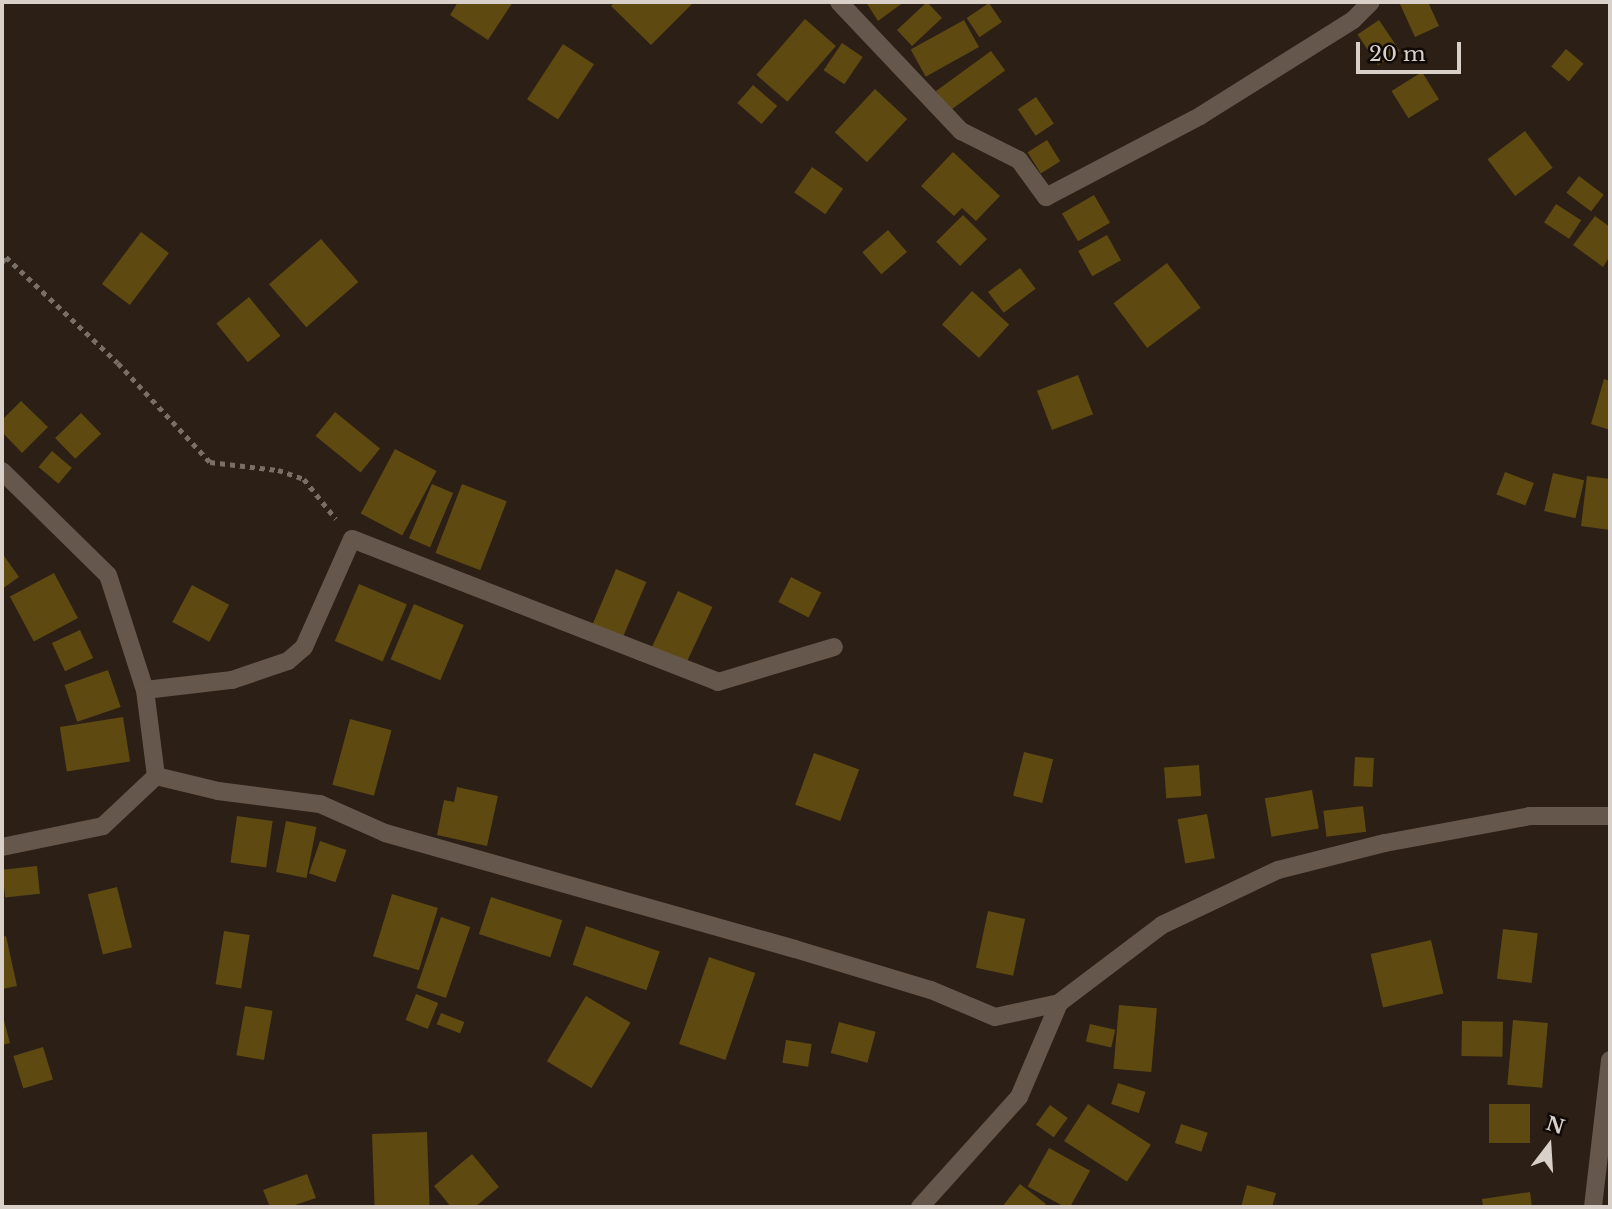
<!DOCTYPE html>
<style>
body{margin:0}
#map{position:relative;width:1612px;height:1209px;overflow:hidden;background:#2b1f16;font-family:"Libre Baskerville",serif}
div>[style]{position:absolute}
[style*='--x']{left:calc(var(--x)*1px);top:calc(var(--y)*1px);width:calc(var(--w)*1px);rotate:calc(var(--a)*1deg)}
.building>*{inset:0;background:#5e4910;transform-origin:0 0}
.path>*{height:4.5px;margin-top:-2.25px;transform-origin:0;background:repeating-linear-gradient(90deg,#7a6f67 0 5px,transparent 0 10px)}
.minor>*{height:18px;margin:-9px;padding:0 9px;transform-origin:9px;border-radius:9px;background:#65574c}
span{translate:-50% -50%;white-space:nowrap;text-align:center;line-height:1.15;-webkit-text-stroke:7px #100a07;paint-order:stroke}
.frame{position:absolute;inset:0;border:4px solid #d9d0ca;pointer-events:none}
.north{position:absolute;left:1514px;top:1111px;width:70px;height:70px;-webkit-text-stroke:5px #100a07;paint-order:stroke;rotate:17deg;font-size:19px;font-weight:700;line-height:28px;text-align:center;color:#d9d0ca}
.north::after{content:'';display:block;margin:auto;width:24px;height:32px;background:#d9d0ca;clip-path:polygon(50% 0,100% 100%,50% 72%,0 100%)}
.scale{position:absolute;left:1356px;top:42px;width:105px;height:32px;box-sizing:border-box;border:4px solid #d9d0ca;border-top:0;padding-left:9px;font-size:21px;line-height:24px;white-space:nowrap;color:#d9d0ca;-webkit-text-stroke:5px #100a07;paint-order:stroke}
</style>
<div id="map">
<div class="building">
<div style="clip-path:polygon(458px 2px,513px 2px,488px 40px,450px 15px)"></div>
<div style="clip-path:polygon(615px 2px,694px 2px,651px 45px,611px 6px)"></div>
<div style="clip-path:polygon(866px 2px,904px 2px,878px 21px)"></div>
<div style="left:927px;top:2px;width:22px;height:41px;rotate:47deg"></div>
<div style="clip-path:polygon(1399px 2px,1428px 2px,1439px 26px,1415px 37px)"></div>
<div style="left:989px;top:3px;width:23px;height:27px;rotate:56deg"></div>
<div style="left:805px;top:19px;width:41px;height:74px;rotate:41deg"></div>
<div style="left:964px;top:20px;width:31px;height:61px;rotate:61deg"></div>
<div style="left:1379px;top:20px;width:37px;height:26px;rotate:56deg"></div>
<div style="left:842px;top:43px;width:25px;height:33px;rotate:34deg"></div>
<div style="left:563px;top:44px;width:37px;height:66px;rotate:33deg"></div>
<div style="left:1566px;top:49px;width:23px;height:23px;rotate:40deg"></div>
<div style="left:991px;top:51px;width:24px;height:68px;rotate:54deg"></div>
<div style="left:1422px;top:72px;width:32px;height:36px;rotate:58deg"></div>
<div style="left:753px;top:85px;width:32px;height:24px;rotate:41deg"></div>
<div style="left:875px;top:89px;width:44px;height:59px;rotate:43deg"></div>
<div style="left:1036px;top:97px;width:32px;height:22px;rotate:56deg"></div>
<div style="left:1525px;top:131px;width:46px;height:47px;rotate:53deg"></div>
<div style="left:1047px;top:140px;width:25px;height:23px;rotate:58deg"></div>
<div style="clip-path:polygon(953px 152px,1000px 196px,976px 221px,962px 208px,954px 216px,921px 186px)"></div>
<div style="left:812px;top:167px;width:38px;height:31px;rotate:35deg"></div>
<div style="left:1579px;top:176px;width:31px;height:21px;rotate:37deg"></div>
<div style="left:1094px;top:195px;width:32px;height:37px;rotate:60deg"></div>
<div style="left:1556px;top:204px;width:30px;height:22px;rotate:33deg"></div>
<div style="left:963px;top:215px;width:34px;height:38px;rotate:45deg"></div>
<div style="clip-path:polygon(1595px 216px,1610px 227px,1610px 256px,1603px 267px,1573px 245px)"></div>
<div style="left:888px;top:230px;width:29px;height:34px;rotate:49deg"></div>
<div style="left:141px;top:232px;width:35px;height:65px;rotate:37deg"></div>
<div style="left:1107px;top:235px;width:29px;height:33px;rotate:61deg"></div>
<div style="left:321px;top:239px;width:57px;height:69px;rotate:49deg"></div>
<div style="left:1167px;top:263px;width:56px;height:67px;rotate:53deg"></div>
<div style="left:1020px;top:268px;width:26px;height:40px;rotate:53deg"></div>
<div style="left:972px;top:291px;width:50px;height:45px;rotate:42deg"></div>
<div style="left:249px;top:297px;width:50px;height:42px;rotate:51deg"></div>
<div style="left:1078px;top:375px;width:42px;height:44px;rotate:69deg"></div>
<div style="clip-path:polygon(1604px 379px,1610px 381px,1610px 430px,1591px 424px)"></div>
<div style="clip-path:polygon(21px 401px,48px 427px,22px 453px,2px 432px,2px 420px)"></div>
<div style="left:335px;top:412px;width:58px;height:31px;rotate:39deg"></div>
<div style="left:81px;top:413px;width:29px;height:36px;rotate:46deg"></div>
<div style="left:395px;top:449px;width:47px;height:73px;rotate:28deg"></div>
<div style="left:52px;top:451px;width:26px;height:21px;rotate:40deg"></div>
<div style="left:1505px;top:472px;width:31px;height:24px;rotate:21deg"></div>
<div style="left:1553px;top:473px;width:32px;height:39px;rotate:13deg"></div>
<div style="clip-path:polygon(1587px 476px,1610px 479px,1610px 530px,1581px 526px)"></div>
<div style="left:432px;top:484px;width:23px;height:59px;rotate:23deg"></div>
<div style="left:462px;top:484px;width:48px;height:74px;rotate:21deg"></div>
<div style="clip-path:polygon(2px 553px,19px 577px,2px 589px)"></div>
<div style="left:616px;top:569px;width:33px;height:64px;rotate:23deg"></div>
<div style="left:54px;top:573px;width:51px;height:50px;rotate:62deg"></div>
<div style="left:791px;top:577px;width:34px;height:28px;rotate:27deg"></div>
<div style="left:359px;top:584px;width:52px;height:62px;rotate:23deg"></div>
<div style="left:192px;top:585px;width:42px;height:42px;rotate:28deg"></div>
<div style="left:678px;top:591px;width:38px;height:67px;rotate:25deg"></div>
<div style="left:414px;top:604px;width:54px;height:60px;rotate:23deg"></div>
<div style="left:80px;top:630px;width:31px;height:31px;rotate:65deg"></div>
<div style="left:108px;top:670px;width:39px;height:46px;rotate:71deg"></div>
<div style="left:123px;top:717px;width:45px;height:64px;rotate:81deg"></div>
<div style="left:350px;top:719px;width:43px;height:68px;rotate:15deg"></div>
<div style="left:1024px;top:752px;width:30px;height:45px;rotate:14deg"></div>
<div style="left:814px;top:753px;width:48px;height:55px;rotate:20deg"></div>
<div style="left:1355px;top:757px;width:19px;height:29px;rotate:3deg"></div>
<div style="left:1199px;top:765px;width:31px;height:35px;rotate:86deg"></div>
<div style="clip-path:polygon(457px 787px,498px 796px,487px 846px,437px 835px,444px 800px,454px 802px)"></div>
<div style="left:1312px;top:790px;width:39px;height:48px;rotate:80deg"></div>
<div style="left:1363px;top:806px;width:26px;height:40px;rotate:83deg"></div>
<div style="left:1207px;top:814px;width:45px;height:30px;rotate:80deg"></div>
<div style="left:237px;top:816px;width:36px;height:47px;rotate:8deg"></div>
<div style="left:286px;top:821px;width:31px;height:52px;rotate:11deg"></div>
<div style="left:320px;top:841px;width:28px;height:34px;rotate:19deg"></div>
<div style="left:37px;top:866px;width:28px;height:35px;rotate:84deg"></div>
<div style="left:117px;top:887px;width:62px;height:30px;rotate:76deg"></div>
<div style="left:392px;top:894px;width:48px;height:65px;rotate:17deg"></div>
<div style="left:491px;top:897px;width:75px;height:39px;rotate:18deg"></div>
<div style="left:988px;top:911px;width:38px;height:58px;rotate:12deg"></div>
<div style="left:441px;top:917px;width:31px;height:75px;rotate:19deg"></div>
<div style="left:586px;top:926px;width:78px;height:41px;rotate:19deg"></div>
<div style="left:1503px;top:929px;width:35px;height:50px;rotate:7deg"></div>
<div style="left:224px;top:931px;width:26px;height:54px;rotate:9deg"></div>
<div style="clip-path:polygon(6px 936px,17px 986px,2px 989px,2px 937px)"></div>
<div style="left:1431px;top:940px;width:55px;height:62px;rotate:77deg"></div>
<div style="left:709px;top:957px;width:49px;height:92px;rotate:19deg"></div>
<div style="left:416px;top:994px;width:24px;height:28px;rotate:22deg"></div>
<div style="left:586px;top:996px;width:52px;height:76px;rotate:31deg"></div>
<div style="left:1119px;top:1005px;width:38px;height:64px;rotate:5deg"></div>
<div style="left:245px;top:1006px;width:28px;height:50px;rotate:10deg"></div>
<div style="clip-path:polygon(2px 1013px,10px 1043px,2px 1045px)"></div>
<div style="left:441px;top:1013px;width:25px;height:12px;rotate:21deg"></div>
<div style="left:1513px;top:1020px;width:35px;height:65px;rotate:5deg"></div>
<div style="left:1462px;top:1021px;width:41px;height:35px;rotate:1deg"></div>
<div style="left:839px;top:1022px;width:38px;height:32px;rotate:15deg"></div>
<div style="left:1090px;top:1024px;width:26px;height:18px;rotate:13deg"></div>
<div style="left:786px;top:1040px;width:26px;height:23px;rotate:9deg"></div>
<div style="left:43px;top:1047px;width:34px;height:31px;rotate:73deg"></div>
<div style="left:1118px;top:1083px;width:29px;height:22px;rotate:18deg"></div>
<div style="left:1088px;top:1104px;width:75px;height:44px;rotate:33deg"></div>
<div style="left:1489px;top:1104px;width:41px;height:39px"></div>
<div style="left:1050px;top:1105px;width:22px;height:24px;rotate:36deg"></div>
<div style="left:1181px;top:1124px;width:28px;height:20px;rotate:18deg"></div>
<div style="left:427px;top:1132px;width:75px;height:55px;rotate:88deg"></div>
<div style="left:1049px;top:1148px;width:47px;height:44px;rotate:29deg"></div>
<div style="clip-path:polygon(472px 1154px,499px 1187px,475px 1207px,451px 1207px,434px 1186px)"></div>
<div style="clip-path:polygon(307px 1174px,316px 1198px,289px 1207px,270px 1207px,263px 1190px)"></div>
<div style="clip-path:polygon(1020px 1184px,1046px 1204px,1043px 1207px,1002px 1207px)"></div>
<div style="clip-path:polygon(1247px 1185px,1276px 1193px,1272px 1207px,1241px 1207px)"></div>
<div style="clip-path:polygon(1530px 1192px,1532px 1207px,1483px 1207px,1482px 1199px)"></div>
</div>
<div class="path">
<div style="--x:2;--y:262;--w:6;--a:-51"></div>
<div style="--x:6;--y:257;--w:154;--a:43.4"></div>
<div style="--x:118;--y:363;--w:135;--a:47.1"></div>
<div style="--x:210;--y:462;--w:68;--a:6.7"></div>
<div style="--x:278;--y:470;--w:28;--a:19"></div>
<div style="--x:304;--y:479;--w:51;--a:51.3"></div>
</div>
<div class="minor">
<div style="--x:839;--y:2;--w:178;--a:46.6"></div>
<div style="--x:961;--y:131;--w:65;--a:26.6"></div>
<div style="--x:1019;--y:160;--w:46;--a:53.9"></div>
<div style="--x:1046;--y:197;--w:174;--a:-27.7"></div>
<div style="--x:1200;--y:116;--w:181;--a:-32.1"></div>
<div style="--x:1353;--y:20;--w:25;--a:-45"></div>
<div style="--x:2;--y:471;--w:148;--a:44.5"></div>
<div style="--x:108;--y:575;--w:121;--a:72.2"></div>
<div style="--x:145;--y:690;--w:87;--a:82.7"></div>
<div style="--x:156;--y:776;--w:64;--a:13.6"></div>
<div style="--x:218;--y:791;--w:103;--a:7.3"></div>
<div style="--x:320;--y:804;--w:71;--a:24"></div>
<div style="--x:385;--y:833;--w:426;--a:15.8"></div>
<div style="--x:795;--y:949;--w:142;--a:16.8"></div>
<div style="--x:931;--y:990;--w:69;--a:22.9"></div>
<div style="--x:995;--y:1017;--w:66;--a:-12.3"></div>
<div style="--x:145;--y:690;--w:88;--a:-6.6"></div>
<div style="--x:232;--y:680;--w:59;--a:-18.7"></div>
<div style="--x:288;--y:661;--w:21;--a:-41"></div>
<div style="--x:304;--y:647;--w:118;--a:-66"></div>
<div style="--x:352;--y:539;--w:393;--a:21.3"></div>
<div style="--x:718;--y:682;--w:121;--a:-16.8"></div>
<div style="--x:2;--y:847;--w:103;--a:-11.7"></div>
<div style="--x:103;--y:826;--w:73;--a:-43.3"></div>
<div style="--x:920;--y:1207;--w:148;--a:-48"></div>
<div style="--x:1019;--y:1097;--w:102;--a:-66.9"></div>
<div style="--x:1059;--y:1003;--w:129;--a:-37.1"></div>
<div style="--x:1162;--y:925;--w:128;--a:-25.4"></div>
<div style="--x:1278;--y:870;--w:110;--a:-14.2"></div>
<div style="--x:1385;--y:843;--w:147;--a:-10.5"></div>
<div style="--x:1530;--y:816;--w:80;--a:0"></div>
<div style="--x:1593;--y:1207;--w:148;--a:-83.4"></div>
</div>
<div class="frame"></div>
<div class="north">N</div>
<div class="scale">20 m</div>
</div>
